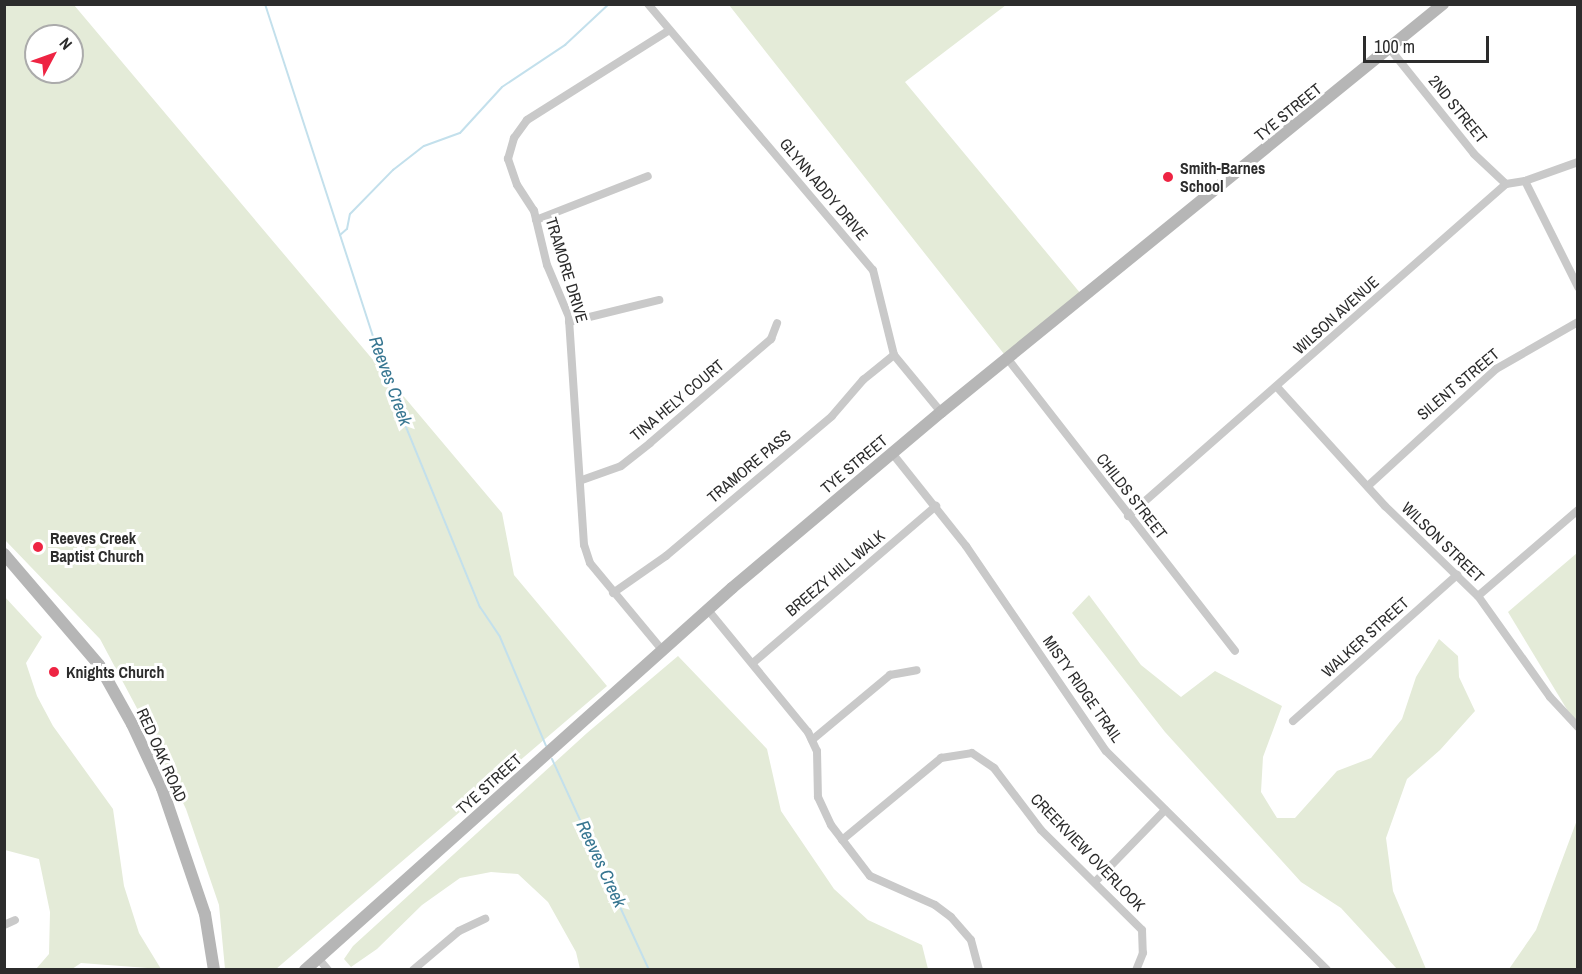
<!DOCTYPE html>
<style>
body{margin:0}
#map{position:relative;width:1582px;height:974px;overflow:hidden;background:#fff;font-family:"Archivo Narrow",sans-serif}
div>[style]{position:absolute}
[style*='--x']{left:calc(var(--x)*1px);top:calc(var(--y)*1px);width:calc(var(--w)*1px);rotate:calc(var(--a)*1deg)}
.green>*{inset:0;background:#e4ebd8}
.stream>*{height:2px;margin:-1px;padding:0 1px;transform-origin:1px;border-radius:1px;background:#c3e0ec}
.street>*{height:8px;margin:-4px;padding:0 4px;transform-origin:4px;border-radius:4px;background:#c9c9c9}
.secondary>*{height:12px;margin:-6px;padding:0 6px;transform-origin:6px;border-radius:6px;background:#b6b6b6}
.dots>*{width:16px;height:16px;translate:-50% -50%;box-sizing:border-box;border:3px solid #fff;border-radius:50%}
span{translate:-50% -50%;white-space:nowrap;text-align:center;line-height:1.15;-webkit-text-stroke:6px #fff;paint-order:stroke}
.street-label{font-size:16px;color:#2c2c2c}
.poi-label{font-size:16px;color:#2c2c2c;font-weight:700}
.left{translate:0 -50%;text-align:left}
.water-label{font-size:18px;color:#377691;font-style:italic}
.frame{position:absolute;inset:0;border:6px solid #2c2c2c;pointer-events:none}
.north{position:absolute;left:24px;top:24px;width:60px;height:60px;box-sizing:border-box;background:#fff;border:2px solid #ababab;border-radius:50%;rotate:49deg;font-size:16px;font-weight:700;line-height:24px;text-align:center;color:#2c2c2c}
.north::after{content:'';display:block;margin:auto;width:21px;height:27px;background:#ee2443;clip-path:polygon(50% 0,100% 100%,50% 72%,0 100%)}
.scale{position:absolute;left:1363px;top:36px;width:126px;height:27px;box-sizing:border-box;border:3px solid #2c2c2c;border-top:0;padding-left:8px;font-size:18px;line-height:21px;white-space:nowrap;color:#2c2c2c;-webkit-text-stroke:4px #fff;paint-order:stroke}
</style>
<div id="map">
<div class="green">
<div style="clip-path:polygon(evenodd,4px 5px,74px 5px,502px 513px,514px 575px,607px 686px,276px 969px,225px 969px,219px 905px,186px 809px,140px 714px,100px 639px,5px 540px,4px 5px,36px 36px,72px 36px,72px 72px,36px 72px,36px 36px)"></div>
<div style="clip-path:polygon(729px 5px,1006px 5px,905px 82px,1081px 294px,1004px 354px)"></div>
<div style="clip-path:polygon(1577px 553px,1577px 726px,1508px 612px)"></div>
<div style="clip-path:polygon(1089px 595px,1141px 665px,1181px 697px,1215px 671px,1282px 706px,1263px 757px,1261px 792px,1277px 818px,1295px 818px,1337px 771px,1371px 758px,1402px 719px,1416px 677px,1439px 639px,1458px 656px,1459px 677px,1475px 711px,1440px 750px,1407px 779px,1386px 838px,1393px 891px,1426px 969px,1397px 969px,1341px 908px,1301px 882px,1165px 732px,1072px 613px)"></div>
<div style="clip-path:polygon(4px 596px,42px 637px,26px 663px,37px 696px,53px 726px,113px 809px,124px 886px,139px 933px,161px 969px,81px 963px,72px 969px,36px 969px,49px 954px,50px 912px,39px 859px,5px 850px)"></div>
<div style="clip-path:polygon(678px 656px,767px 749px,781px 811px,834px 889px,868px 920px,922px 945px,928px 969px,580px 969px,576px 952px,548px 902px,518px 874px,491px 872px,460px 878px,422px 905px,377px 949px,351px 967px,344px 959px,353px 946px,587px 733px)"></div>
<div style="clip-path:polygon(1577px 820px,1577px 969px,1509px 969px,1536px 930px)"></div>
</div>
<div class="stream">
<div style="--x:265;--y:4;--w:404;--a:72"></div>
<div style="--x:390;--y:388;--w:237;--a:67.7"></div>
<div style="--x:480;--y:607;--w:36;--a:56"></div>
<div style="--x:500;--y:637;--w:118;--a:67.1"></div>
<div style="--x:340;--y:235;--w:9;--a:-41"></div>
<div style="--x:347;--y:229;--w:15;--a:-79"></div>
<div style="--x:350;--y:214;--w:62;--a:-45.7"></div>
<div style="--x:393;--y:170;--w:39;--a:-38"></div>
<div style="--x:424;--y:146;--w:38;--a:-20"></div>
<div style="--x:460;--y:133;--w:62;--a:-47.6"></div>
<div style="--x:502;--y:87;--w:76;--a:-33.7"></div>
<div style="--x:565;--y:45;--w:60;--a:-43"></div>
<div style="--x:552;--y:759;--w:232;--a:65.3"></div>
</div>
<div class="street">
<div style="--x:648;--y:4;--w:348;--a:49.8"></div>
<div style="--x:873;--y:270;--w:88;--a:76.1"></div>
<div style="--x:894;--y:355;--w:74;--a:50.5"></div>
<div style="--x:1390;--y:49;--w:134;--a:51.3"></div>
<div style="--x:1474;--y:154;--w:44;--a:43.2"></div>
<div style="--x:1525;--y:181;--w:119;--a:63.4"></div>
<div style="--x:536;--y:220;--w:120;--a:-21.4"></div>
<div style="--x:569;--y:322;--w:93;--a:-13.7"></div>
<div style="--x:1007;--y:358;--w:371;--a:52.1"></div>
<div style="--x:1277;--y:387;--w:161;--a:47.8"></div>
<div style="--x:1385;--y:506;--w:129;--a:44.1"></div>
<div style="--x:1478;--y:596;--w:124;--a:54.5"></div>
<div style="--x:1550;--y:697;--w:41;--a:47"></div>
<div style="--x:892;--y:453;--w:119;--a:51.5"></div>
<div style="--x:966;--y:546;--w:248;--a:55.7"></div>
<div style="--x:1106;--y:751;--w:311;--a:44.7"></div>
<div style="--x:582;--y:480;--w:41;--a:-19.7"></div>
<div style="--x:621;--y:466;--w:37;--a:-38"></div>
<div style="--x:650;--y:443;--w:160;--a:-40.7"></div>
<div style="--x:771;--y:339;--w:17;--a:-69"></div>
<div style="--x:1369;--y:485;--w:172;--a:-42.4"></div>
<div style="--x:1496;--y:369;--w:95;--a:-29.8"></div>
<div style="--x:1128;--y:516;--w:503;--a:-41.29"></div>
<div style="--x:1506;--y:184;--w:19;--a:-9"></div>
<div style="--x:1525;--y:181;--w:56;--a:-19.7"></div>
<div style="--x:613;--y:593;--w:65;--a:-34.9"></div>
<div style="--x:666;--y:556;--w:217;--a:-40.1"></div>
<div style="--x:832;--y:416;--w:48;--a:-49.3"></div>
<div style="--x:863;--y:380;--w:40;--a:-39"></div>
<div style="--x:1478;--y:596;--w:132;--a:-40.7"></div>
<div style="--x:708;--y:610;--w:158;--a:50.7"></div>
<div style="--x:808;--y:732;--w:21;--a:65"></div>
<div style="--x:817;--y:751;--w:46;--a:88.8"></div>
<div style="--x:818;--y:797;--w:31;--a:65"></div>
<div style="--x:831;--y:825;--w:64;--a:52.6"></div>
<div style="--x:870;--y:876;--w:71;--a:24"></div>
<div style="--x:935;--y:905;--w:20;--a:37"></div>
<div style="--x:951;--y:917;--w:30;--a:49"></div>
<div style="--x:971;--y:940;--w:31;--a:75"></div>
<div style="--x:663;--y:651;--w:114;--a:-129.7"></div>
<div style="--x:590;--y:563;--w:19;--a:-108"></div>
<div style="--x:584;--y:545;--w:228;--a:-93.8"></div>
<div style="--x:569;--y:317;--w:56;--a:-112.9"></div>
<div style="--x:547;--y:265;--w:56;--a:-103.5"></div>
<div style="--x:534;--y:211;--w:31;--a:-123"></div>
<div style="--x:517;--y:185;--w:28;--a:-109"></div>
<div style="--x:508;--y:159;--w:22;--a:-74"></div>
<div style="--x:514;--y:138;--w:22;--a:-54"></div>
<div style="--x:527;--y:120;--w:167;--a:-32.3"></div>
<div style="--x:754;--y:662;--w:240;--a:-40.6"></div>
<div style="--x:1293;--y:721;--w:220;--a:-41.7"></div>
<div style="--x:812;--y:740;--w:102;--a:-39.8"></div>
<div style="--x:890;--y:675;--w:27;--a:-10"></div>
<div style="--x:842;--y:840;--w:129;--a:-39.6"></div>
<div style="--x:941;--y:758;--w:31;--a:-9"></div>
<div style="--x:972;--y:753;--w:27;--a:34"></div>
<div style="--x:994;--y:768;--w:78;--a:52.8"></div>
<div style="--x:1041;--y:830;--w:142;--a:44.7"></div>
<div style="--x:1142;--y:930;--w:23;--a:88"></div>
<div style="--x:1143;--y:953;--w:18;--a:112"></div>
<div style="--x:1096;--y:881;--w:99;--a:-45.8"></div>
<div style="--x:4;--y:925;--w:12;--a:-24"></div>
<div style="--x:318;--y:958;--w:16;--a:50"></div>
<div style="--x:413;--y:970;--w:60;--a:-40.3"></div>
<div style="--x:459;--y:931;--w:29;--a:-25"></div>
</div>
<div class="secondary">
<div style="--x:4;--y:554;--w:146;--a:49.4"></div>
<div style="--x:99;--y:665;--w:68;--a:60.8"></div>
<div style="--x:132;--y:724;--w:71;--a:64.9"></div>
<div style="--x:162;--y:788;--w:133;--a:71.2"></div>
<div style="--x:205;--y:914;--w:57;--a:80.9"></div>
<div style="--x:305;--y:970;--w:573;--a:-41.82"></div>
<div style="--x:732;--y:588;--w:273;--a:-40.1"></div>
<div style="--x:941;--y:412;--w:647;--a:-39.1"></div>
</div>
<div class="dots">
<div style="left:1168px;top:177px;background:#ee2443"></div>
<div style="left:38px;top:547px;background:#ee2443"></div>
<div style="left:54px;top:672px;background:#ee2443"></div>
</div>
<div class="street-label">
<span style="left:1458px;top:109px;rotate:51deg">2ND STREET</span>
<span style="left:1288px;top:112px;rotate:-39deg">TYE STREET</span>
<span style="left:824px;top:189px;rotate:50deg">GLYNN ADDY DRIVE</span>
<span style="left:567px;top:270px;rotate:73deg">TRAMORE DRIVE</span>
<span style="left:1336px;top:315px;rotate:-42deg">WILSON AVENUE</span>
<span style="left:1458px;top:384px;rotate:-40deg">SILENT STREET</span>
<span style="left:677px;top:400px;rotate:-40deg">TINA HELY COURT</span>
<span style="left:854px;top:464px;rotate:-40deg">TYE STREET</span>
<span style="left:749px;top:466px;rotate:-40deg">TRAMORE PASS</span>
<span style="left:1132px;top:496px;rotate:52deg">CHILDS STREET</span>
<span style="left:1443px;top:542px;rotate:44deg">WILSON STREET</span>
<span style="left:835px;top:573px;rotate:-40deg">BREEZY HILL WALK</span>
<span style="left:1365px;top:637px;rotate:-42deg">WALKER STREET</span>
<span style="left:1083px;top:689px;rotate:55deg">MISTY RIDGE TRAIL</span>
<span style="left:162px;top:755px;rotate:66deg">RED OAK ROAD</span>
<span style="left:489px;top:784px;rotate:-42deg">TYE STREET</span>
<span style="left:1088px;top:852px;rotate:46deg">CREEKVIEW OVERLOOK</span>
</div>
<div class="poi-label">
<span class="left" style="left:1180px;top:177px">Smith-Barnes<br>School</span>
<span class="left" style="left:50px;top:547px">Reeves Creek<br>Baptist Church</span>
<span class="left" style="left:66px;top:672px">Knights Church</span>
</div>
<div class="water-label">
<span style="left:390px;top:381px;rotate:70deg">Reeves Creek</span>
<span style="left:601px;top:864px;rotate:65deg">Reeves Creek</span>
</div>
<div class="frame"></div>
<div class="north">N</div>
<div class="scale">100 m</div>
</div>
